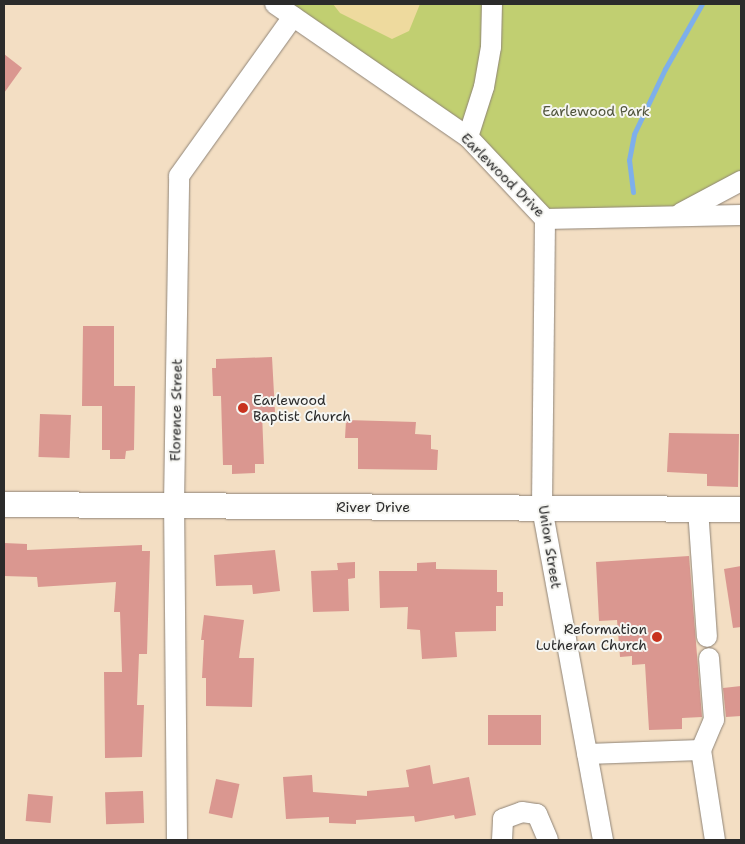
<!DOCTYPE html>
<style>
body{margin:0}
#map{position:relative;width:745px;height:844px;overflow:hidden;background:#f3dec3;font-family:"Shantell Sans",sans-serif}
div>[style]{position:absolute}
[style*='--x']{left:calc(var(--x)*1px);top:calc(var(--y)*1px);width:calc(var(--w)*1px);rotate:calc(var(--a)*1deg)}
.green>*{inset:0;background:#c1cf71}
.sand>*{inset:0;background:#eeda9e}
.stream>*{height:5px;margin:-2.5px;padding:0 2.5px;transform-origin:2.5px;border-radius:2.5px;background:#7eafea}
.building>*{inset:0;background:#da9790;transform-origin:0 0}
.roads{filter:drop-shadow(0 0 1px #8f8477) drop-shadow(0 0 1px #8f8477)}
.minor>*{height:20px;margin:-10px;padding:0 10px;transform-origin:10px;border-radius:10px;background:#fff}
.major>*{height:25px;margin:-12.5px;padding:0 12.5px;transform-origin:12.5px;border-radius:12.5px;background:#fff}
.dots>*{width:14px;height:14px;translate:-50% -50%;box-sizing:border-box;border:2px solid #f6f6f2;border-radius:50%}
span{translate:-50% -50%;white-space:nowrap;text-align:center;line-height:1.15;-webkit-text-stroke:4px #f6f6f2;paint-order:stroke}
.park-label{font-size:14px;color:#50543c}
.street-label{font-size:14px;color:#2b2b2b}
.poi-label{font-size:14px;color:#2b2b2b}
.left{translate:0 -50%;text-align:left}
.right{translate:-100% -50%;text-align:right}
.frame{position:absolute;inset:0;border:5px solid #2b2b2b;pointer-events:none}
</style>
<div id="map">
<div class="green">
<div style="clip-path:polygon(275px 4px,741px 4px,741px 181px,679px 215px,545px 219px,468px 137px)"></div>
</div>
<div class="sand">
<div style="clip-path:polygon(333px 4px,420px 4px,409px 31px,392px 39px,340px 13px)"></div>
</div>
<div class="stream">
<div style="--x:633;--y:192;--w:32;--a:-97"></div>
<div style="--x:629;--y:160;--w:26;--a:-79"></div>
<div style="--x:634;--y:134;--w:72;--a:-64.5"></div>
<div style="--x:665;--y:69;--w:75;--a:-60.4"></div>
</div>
<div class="building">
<div style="clip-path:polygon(4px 54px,22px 68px,4px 93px)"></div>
<div style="clip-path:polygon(83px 326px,114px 326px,114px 386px,135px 386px,134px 450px,126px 451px,125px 459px,110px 459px,110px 450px,102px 450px,102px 406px,82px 406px)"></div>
<div style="clip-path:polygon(272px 357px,275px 412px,262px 413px,264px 464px,255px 464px,255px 473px,232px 474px,232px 465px,223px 465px,221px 396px,213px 396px,212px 368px,216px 368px,216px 359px)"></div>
<div style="left:40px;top:414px;width:31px;height:43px;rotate:2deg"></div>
<div style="clip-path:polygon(346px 420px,416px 422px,415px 434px,431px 435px,431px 449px,438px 450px,437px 470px,358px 469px,358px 438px,345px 438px)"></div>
<div style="clip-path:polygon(669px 433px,739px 434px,738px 487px,707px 486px,707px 474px,667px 472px)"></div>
<div style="clip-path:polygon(4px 543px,27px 544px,27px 550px,142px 545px,142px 551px,150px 551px,147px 654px,139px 654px,137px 705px,144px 705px,142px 757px,105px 758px,104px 672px,122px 672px,120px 612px,114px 612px,116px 582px,38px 587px,37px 577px,4px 576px)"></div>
<div style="clip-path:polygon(275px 550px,280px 591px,253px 594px,252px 585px,216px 586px,214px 555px)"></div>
<div style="clip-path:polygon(689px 556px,702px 717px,682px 718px,682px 729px,649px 730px,645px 664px,632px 665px,632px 656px,620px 657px,617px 620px,599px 621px,596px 562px)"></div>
<div style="clip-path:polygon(355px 562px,355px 578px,348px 579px,349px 611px,313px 612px,311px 571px,338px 570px,337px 563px)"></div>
<div style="clip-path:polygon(436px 562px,436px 569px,497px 570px,497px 592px,503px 592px,503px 606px,496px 606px,496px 631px,455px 632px,457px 657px,422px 659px,420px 630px,407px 629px,408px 607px,380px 608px,379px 571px,417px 571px,417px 563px)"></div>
<div style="clip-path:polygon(741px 566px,741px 627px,733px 628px,724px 569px)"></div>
<div style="clip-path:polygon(204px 615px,244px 620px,239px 658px,254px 658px,252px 707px,206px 706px,206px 678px,202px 678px,204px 640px,201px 640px)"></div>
<div style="clip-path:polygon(741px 686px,741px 716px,726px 717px,723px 688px)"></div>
<div style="left:541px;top:715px;width:30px;height:53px;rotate:90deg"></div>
<div style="clip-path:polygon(430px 765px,433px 784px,469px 777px,476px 815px,455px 819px,454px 815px,415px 822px,414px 816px,356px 820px,356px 824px,329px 823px,329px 817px,286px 819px,283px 777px,312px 775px,313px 792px,367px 796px,367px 791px,409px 787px,406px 770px)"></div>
<div style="left:216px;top:779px;width:24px;height:35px;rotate:12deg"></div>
<div style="left:143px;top:791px;width:32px;height:38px;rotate:88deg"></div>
<div style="left:28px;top:794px;width:25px;height:27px;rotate:5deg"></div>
</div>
<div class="roads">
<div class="minor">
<div style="--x:275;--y:4;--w:234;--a:34.6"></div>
<div style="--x:468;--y:137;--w:112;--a:46.8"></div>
<div style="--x:545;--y:219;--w:196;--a:-1.2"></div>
<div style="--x:468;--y:137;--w:52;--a:-72.3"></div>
<div style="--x:484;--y:87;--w:41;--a:-80.1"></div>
<div style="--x:491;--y:47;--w:43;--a:-88.7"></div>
<div style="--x:681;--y:213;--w:68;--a:-28.1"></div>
<div style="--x:545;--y:219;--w:289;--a:90.6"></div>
<div style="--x:542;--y:508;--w:338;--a:79.6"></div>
<div style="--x:698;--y:509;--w:128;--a:86"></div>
<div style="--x:701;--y:750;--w:33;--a:-67"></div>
<div style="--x:714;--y:720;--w:62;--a:-94.6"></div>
<div style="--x:587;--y:754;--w:114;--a:-2"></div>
<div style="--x:701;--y:750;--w:91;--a:81.2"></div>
<div style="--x:177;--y:840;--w:335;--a:-90.5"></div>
<div style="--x:174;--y:505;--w:329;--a:-89.1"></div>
<div style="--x:179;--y:176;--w:196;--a:-54.4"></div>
<div style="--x:502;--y:840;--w:21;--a:-87"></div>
<div style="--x:503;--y:819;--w:20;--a:-20"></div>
<div style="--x:522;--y:812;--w:15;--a:8"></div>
<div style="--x:537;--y:814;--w:28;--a:67"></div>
</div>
<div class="major">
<div style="--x:4;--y:504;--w:737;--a:0.39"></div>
</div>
</div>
<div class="dots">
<div style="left:243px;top:408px;background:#c8321e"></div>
<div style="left:657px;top:637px;background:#c8321e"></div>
</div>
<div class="park-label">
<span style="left:596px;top:111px">Earlewood Park</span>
</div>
<div class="street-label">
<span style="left:503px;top:175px;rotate:45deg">Earlewood Drive</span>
<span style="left:176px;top:410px;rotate:-89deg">Florence Street</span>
<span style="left:373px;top:507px">River Drive</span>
<span style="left:550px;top:547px;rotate:81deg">Union Street</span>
</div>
<div class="poi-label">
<span class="left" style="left:253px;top:408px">Earlewood<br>Baptist Church</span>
<span class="right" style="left:647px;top:637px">Reformation<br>Lutheran Church</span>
</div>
<div class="frame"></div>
</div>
